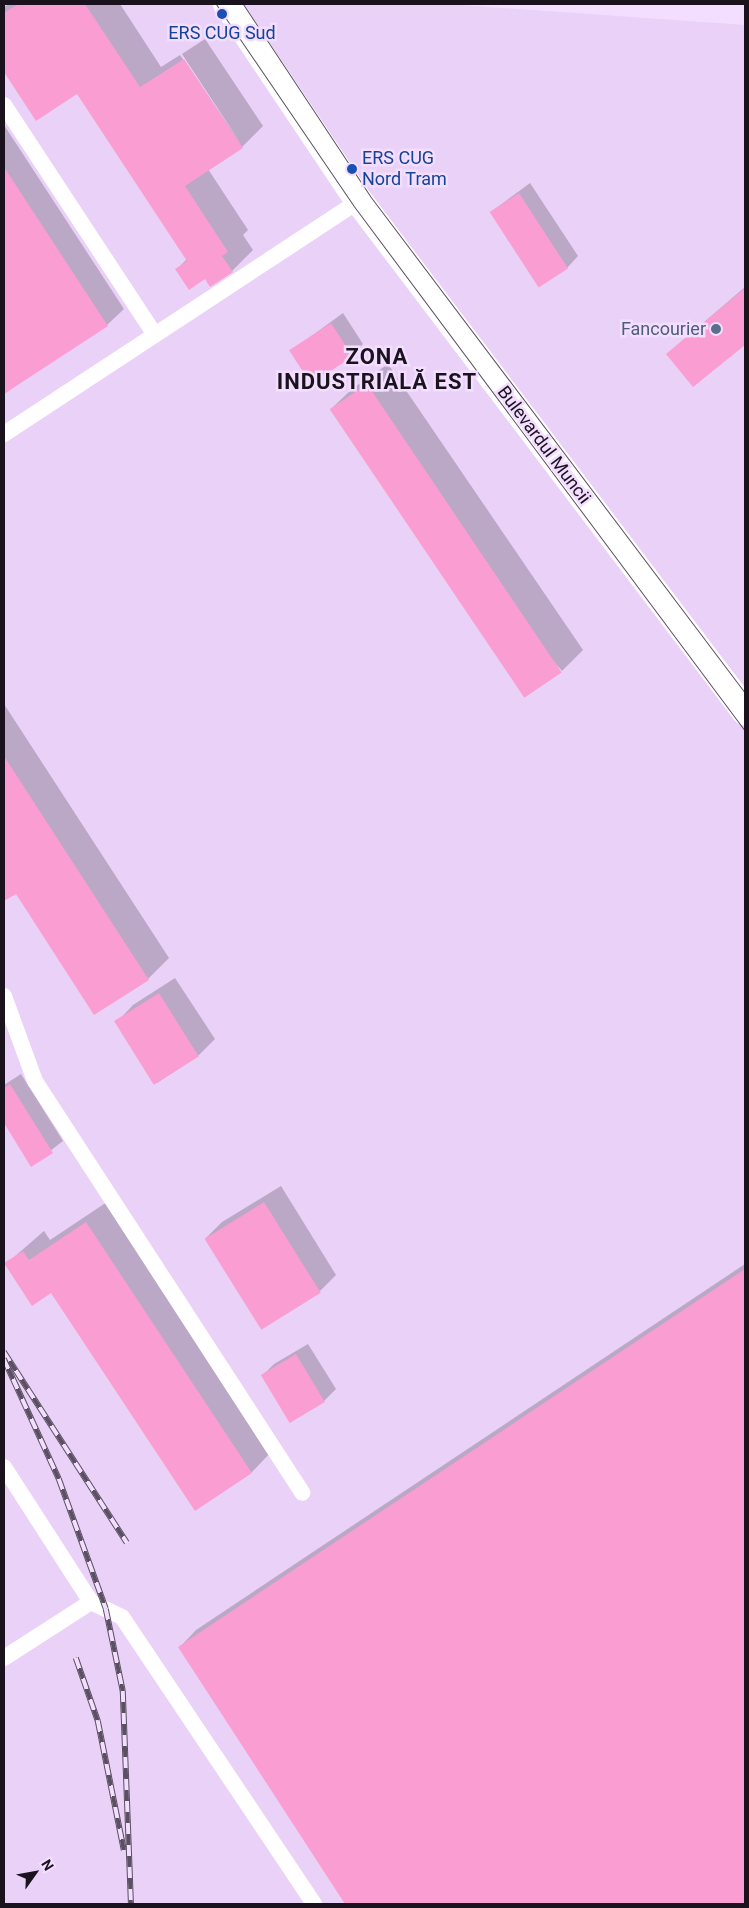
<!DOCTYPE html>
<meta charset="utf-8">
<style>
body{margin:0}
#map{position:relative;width:749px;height:1908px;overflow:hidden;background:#f3deff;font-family:Roboto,sans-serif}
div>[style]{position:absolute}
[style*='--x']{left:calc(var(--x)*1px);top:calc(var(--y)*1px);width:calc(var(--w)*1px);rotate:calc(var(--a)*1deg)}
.built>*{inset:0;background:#ead1f8}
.shadow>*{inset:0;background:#0003}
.building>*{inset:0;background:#f99dd3;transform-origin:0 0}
.lane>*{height:16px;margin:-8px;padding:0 8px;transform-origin:8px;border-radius:8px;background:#fff}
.primary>*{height:28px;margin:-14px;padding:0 14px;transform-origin:14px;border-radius:14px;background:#fff}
.tram>*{height:1px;margin:-0.5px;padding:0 0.5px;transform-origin:0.5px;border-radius:0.5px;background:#5b5062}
.rail>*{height:5.5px;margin-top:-2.75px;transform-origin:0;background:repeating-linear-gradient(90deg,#f3deff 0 11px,#5b5062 0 22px);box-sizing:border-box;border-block:1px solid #5b5062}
.dots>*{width:14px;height:14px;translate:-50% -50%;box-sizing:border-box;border:2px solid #f3deff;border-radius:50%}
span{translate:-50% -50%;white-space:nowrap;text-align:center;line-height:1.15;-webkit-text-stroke:5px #f3deff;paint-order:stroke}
.transit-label{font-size:18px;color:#164399}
.left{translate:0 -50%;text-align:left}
.service-label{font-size:18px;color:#4e5e75}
.right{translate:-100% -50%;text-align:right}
.street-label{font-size:18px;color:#1a131e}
.district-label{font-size:22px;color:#1a131e;font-weight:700;letter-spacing:1px}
.frame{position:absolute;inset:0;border:5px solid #1a131e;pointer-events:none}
.north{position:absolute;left:10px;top:1848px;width:50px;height:50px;-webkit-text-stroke:4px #f3deff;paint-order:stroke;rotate:58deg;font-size:14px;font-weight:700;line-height:20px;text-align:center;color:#1a131e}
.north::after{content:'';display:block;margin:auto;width:18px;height:22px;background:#1a131e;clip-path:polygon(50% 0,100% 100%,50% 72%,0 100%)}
</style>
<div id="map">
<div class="built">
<div style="clip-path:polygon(4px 4px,448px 4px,745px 25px,745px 1904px,4px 1904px)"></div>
</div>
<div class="shadow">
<div style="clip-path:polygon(9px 4px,120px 4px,161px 67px,180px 55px,241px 144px,182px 54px,205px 39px,263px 126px,242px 147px,208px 169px,248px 230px,243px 235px,253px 250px,232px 271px,205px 278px,177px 269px,187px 259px,78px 92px,36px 119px,4px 69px,4px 7px)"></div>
<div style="clip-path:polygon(4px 125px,124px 309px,107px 325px,4px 393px)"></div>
<div style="clip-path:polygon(530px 183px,578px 256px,567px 268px,491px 212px)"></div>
<div style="clip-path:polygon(745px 287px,745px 343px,694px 386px,667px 354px)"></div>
<div style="clip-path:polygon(343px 313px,363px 344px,352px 356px,291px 351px)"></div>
<div style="clip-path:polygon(388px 364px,583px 650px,562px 671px,331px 409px,352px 389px)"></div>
<div style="clip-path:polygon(4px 704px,169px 958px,148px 979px,16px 892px,4px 900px)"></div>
<div style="clip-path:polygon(175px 978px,215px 1039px,199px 1055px,157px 1083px,117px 1022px,133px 1005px)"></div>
<div style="clip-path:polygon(21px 1074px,63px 1141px,32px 1165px,4px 1121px,4px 1085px)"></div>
<div style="clip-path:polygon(281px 1186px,336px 1275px,320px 1291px,205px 1239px,222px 1222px)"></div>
<div style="clip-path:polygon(107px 1202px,272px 1451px,252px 1472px,196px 1509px,51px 1292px,6px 1264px,44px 1231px,50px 1240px)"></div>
<div style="clip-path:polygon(745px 1264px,745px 1904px,346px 1904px,180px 1647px,196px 1630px)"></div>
<div style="clip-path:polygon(308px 1344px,336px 1389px,324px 1401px,290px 1422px,262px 1376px,274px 1364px)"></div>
</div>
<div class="building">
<div style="clip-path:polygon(18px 4px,85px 4px,140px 87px,184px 59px,243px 148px,185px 186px,228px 252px,222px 256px,233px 272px,210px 287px,205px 279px,189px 290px,175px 269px,187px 261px,77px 94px,36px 121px,4px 72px,4px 13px)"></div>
<div style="clip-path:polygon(4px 167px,108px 326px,4px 394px)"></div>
<div style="left:519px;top:193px;width:90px;height:35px;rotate:57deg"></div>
<div style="clip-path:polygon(745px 288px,745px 345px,693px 387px,666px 354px)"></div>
<div style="left:331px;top:323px;width:40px;height:50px;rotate:57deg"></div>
<div style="left:367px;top:384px;width:348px;height:45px;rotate:56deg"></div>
<div style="clip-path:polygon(4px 756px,149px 980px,94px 1015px,16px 894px,4px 901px)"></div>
<div style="left:159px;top:993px;width:75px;height:53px;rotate:58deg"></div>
<div style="clip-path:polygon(10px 1084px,53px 1153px,31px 1167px,4px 1123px,4px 1088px)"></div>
<div style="left:264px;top:1202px;width:107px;height:70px;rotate:58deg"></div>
<div style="clip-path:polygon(86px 1222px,252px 1473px,195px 1511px,51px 1293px,32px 1306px,4px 1263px,23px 1251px,29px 1260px)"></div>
<div style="clip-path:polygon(745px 1269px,745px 1904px,345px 1904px,178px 1647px)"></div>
<div style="left:296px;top:1354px;width:56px;height:41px;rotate:59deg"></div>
</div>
<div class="lane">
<div style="--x:4;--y:105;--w:275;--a:56.7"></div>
<div style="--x:4;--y:434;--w:425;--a:-33.3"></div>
<div style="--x:4;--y:996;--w:90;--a:70"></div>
<div style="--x:35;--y:1081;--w:491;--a:57"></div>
<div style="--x:4;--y:1467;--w:161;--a:57.2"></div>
<div style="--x:4;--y:1658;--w:103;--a:-32.8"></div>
<div style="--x:91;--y:1602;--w:34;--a:26"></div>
<div style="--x:122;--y:1617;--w:345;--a:56.2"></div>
</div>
<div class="primary">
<div style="--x:227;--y:4;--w:237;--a:56.2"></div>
<div style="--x:359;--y:201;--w:640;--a:52.88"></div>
</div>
<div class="tram">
<div style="--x:216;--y:4;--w:243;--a:55.7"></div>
<div style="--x:353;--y:205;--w:656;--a:53.3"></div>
<div style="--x:243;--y:4;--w:230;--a:56.5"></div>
<div style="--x:370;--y:196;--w:623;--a:52.96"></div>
</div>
<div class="rail">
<div style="--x:4;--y:1352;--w:227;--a:57.2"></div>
<div style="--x:4;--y:1359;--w:132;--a:65.4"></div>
<div style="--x:59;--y:1479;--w:138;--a:70.1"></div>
<div style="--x:106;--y:1609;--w:84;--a:78.3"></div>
<div style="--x:123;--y:1691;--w:213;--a:87.8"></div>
<div style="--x:76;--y:1658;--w:67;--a:70.8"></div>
<div style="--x:98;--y:1721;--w:132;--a:78.6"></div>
</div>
<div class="dots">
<div style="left:222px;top:14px;background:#1a4fb4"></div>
<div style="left:352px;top:169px;background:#1a4fb4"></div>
<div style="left:716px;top:329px;background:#5c6f8a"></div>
</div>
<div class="transit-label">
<span style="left:222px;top:33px">ERS CUG Sud</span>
<span class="left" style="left:362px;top:169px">ERS CUG<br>Nord Tram</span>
</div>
<div class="service-label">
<span class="right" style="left:706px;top:329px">Fancourier</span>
</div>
<div class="street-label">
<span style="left:544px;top:445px;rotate:53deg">Bulevardul Muncii</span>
</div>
<div class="district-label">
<span style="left:377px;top:369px">ZONA<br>INDUSTRIALĂ EST</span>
</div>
<div class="frame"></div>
<div class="north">N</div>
</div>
